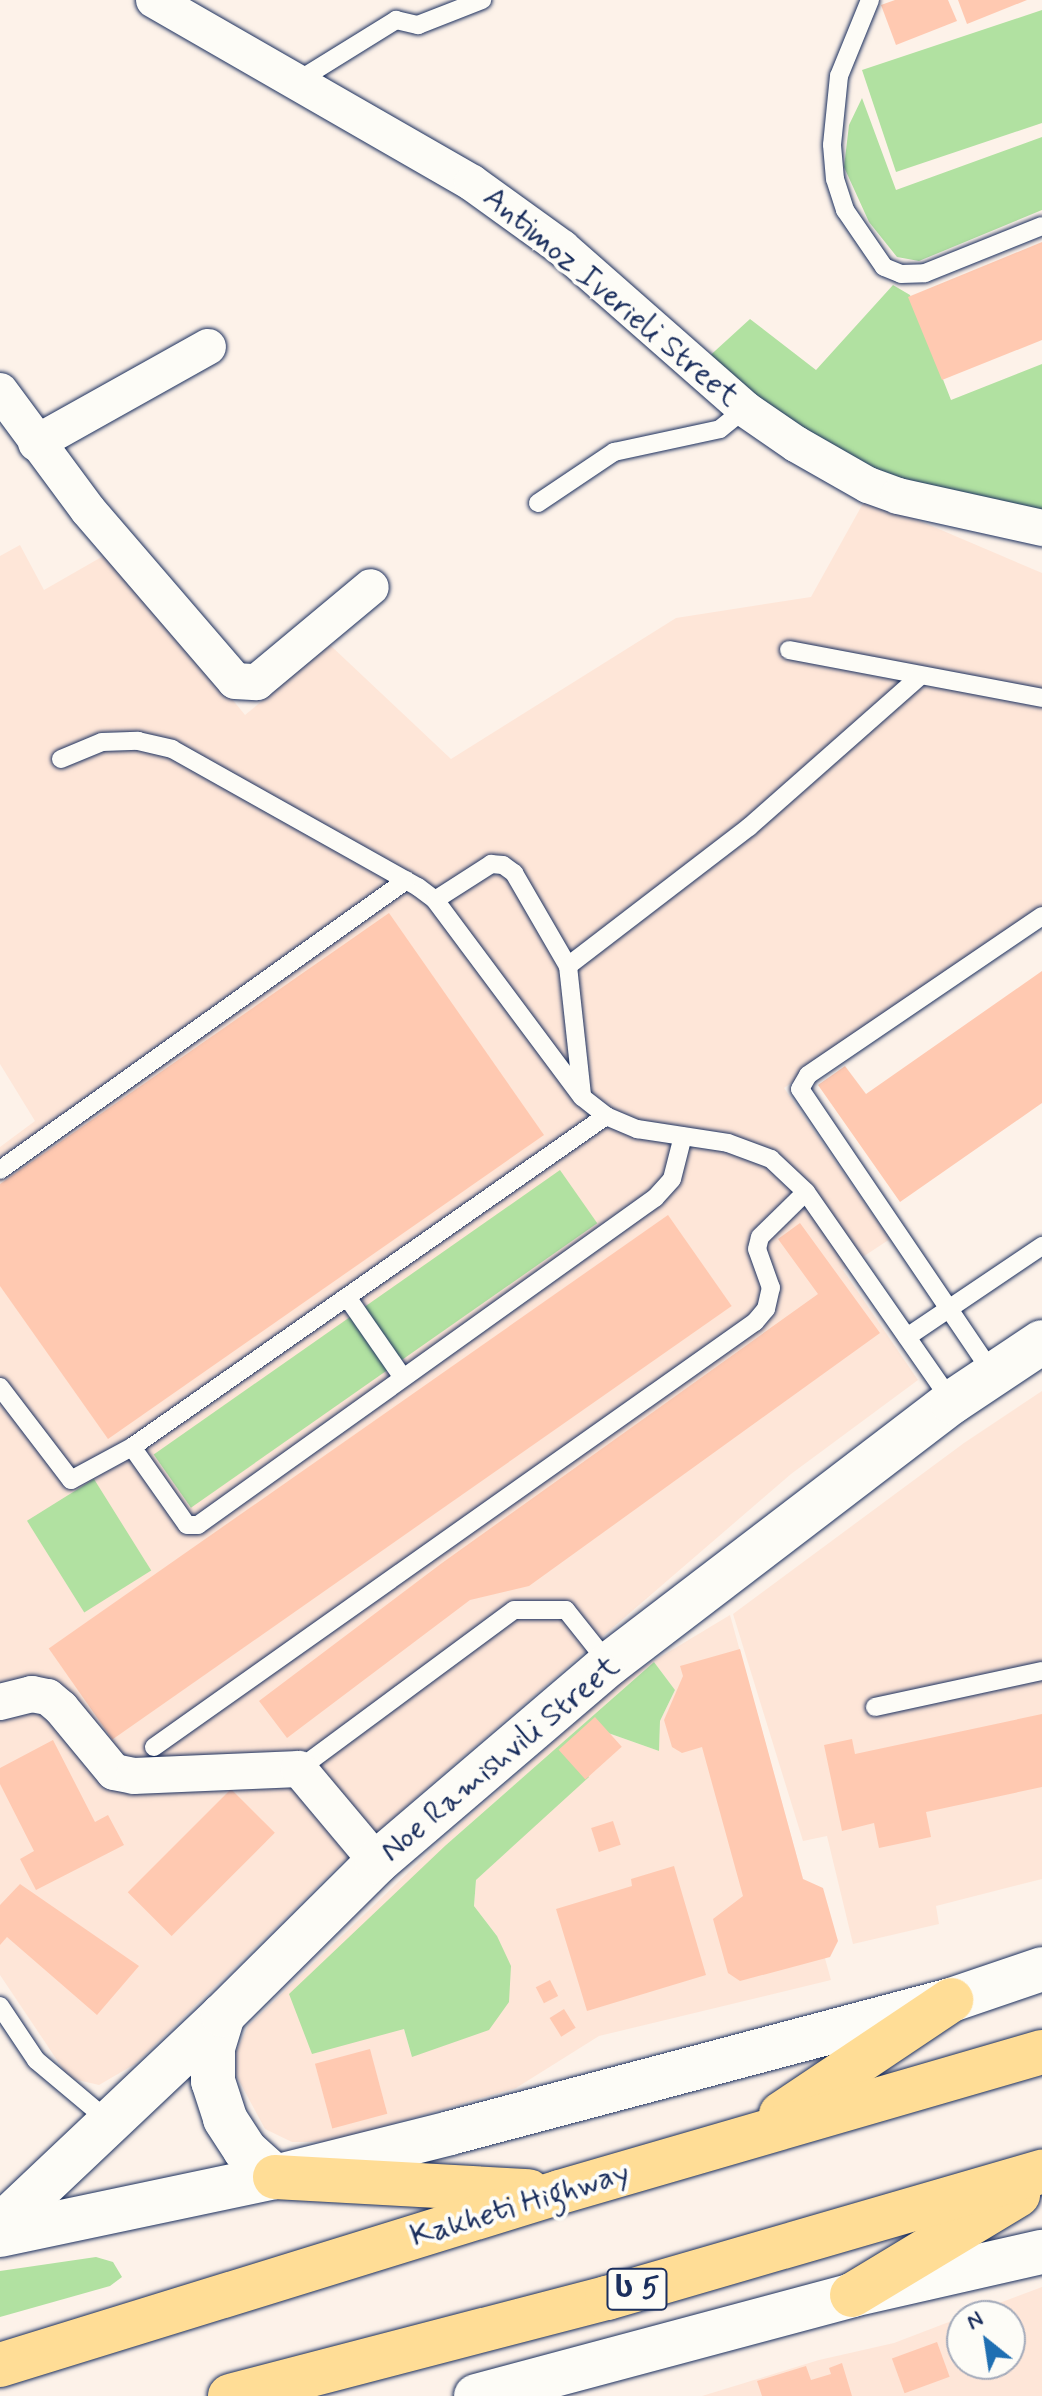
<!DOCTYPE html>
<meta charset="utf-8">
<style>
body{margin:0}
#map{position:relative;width:1042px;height:2396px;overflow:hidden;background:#fdf2e9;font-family:Mynerve,"Noto Sans Georgian",sans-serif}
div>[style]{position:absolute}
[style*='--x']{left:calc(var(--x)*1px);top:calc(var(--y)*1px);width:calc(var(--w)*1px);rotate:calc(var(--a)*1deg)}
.built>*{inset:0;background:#fee6d8}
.green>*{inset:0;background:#b1e1a1;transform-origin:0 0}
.building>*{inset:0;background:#ffc9b1;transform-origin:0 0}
.roads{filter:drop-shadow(0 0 2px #1b2f5e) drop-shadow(0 0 2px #1b2f5e)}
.service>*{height:18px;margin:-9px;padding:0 9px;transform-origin:9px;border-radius:9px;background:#fdfcf7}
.minor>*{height:36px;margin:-18px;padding:0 18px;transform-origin:18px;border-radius:18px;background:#fdfcf7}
.tertiary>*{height:44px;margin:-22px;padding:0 22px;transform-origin:22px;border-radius:22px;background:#fdfcf7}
.trunk>*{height:44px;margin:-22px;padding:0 22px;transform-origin:22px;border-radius:22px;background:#ffdd96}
span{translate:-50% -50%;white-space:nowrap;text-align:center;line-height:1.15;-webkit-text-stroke:8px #fdfcf7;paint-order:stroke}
.shield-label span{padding:2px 6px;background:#fdfcf7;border:2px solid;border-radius:6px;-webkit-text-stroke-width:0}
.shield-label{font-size:30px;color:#1b2f5e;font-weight:700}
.street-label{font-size:32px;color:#1b2f5e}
.north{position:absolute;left:946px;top:2300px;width:80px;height:80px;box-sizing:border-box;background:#fdfcf7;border:2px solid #a3aaba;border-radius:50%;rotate:330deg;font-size:22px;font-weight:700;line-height:32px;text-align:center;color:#1b2f5e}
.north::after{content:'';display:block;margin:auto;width:28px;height:36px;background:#1f6fb2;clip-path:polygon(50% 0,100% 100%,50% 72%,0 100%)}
</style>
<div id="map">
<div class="built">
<div style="clip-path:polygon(866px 498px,1042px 573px,1042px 908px,784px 1088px,890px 1239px,843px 1270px,918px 1380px,791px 1474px,436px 1780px,332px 1872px,135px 2064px,99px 2085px,69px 2078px,0 1975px,0 1147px,35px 1121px,0 1064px,0 556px,20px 545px,44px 590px,112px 551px,245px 715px,330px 645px,451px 759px,676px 618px,811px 597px)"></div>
<div style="clip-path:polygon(1042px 1391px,1042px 1879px,936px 1906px,939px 1924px,853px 1944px,827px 1836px,803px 1841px,733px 1614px,964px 1443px)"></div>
<div style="clip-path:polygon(evenodd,730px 1615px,831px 1980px,599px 2036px,516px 2088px,330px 2142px,292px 2142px,265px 2129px,236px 2075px,236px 2052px,248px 2026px,440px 1842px,627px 1677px,730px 1615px,654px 1662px,675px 1690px,660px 1721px,659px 1751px,594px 1728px,517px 1842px,476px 1880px,474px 1906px,497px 1936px,412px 2057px,404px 2029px,446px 1845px,654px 1662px)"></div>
<div style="clip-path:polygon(1042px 2287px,1042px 2396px,702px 2396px,819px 2360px,894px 2343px,962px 2317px,962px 2364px,1010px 2364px,1010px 2316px,965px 2316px)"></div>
</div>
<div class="green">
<div style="clip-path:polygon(1042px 10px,1042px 123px,896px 172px,862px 70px)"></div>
<div style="clip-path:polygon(862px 98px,896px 190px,1042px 137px,1042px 210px,919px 261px,897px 257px,869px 222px,844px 167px,849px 125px)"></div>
<div style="clip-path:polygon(893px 285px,910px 295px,951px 400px,1042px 364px,1042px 510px,881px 474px,800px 432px,704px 361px,750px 319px,816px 370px)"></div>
<div style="left:560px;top:1170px;width:65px;height:496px;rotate:55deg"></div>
<div style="left:94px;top:1479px;width:108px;height:79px;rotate:58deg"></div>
<div style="clip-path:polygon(654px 1662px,675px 1690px,660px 1721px,659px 1751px,594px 1728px,567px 1751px,589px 1777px,476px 1880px,474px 1906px,497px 1936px,511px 1966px,509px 2002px,489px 2030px,412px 2057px,404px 2029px,312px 2054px,289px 1994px,446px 1845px)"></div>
<div style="clip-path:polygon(96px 2257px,113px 2262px,122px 2277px,110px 2286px,0 2317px,0 2271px)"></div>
</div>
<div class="building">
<div style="clip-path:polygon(895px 0,948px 0,957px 21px,896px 45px,881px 5px)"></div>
<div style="clip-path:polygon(958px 0,1027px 0,967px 24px)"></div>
<div style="clip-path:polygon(1042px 242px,1042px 340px,942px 380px,908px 297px)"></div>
<div style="clip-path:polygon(389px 913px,544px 1135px,108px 1439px,0 1286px,0 1184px)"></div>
<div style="clip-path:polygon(1042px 971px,1042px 1103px,900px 1202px,818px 1085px,845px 1066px,866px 1094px)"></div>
<div style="left:668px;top:1215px;width:111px;height:756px;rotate:55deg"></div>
<div style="clip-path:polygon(800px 1223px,880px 1333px,529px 1586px,470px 1600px,287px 1738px,259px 1701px,442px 1563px,818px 1294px,778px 1239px)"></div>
<div style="clip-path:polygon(740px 1649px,803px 1879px,823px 1888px,838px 1941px,830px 1957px,740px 1981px,728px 1973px,713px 1919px,743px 1896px,702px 1747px,682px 1753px,672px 1747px,664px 1720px,683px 1676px,680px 1666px)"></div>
<div style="clip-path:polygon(1042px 1714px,1042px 1787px,926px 1812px,931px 1837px,879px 1848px,874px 1823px,842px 1831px,824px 1745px,852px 1739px,855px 1754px)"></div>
<div style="left:595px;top:1717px;width:40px;height:49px;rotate:48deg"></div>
<div style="clip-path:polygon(53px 1740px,95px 1822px,108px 1815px,124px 1845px,36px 1890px,20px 1859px,34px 1851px,0 1784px,0 1768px)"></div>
<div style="left:231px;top:1789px;width:62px;height:146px;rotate:45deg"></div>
<div style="left:613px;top:1821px;width:25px;height:23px;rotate:72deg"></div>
<div style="clip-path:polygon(674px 1866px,706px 1975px,587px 2011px,556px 1909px,632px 1886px,631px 1879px)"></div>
<div style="clip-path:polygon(20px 1884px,139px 1966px,97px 2015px,7px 1937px,0 1945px,0 1905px)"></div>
<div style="left:550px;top:1980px;width:18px;height:16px;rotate:63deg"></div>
<div style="left:564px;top:2009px;width:22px;height:17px;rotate:58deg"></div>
<div style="left:370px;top:2049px;width:67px;height:57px;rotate:75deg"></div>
<div style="left:937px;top:2342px;width:37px;height:48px;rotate:70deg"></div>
<div style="clip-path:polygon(842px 2363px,852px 2396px,762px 2396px,757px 2381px,806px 2366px,811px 2380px,831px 2374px,829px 2368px)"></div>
</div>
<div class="roads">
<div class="service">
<div style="--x:870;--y:0;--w:82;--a:112.2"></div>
<div style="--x:839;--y:76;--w:69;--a:95.8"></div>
<div style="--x:832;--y:145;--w:34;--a:85"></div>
<div style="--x:835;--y:179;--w:33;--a:72"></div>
<div style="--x:845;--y:210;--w:69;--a:55.6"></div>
<div style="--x:884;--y:267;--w:18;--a:22"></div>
<div style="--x:901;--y:274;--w:24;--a:-2"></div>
<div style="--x:925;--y:273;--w:126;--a:-21.9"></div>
<div style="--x:296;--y:82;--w:118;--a:-31.8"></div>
<div style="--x:396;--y:20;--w:23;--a:13"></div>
<div style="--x:418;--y:25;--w:69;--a:-21.3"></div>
<div style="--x:538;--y:503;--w:92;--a:-33.9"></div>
<div style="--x:614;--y:452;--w:108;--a:-12.2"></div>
<div style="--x:720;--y:429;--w:32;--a:-39"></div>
<div style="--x:789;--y:650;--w:258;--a:10.7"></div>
<div style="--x:61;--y:759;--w:44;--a:-22.5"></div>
<div style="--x:102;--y:742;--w:36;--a:-2"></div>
<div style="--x:138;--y:741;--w:35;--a:13"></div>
<div style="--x:172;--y:749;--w:282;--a:29.3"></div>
<div style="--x:418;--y:887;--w:21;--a:37"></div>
<div style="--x:435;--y:900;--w:246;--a:53.3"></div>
<div style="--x:582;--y:1097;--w:31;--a:38"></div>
<div style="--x:606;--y:1116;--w:34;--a:23"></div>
<div style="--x:637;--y:1129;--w:92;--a:8.7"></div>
<div style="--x:728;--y:1143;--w:46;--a:20.4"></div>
<div style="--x:771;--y:1159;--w:48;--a:43.3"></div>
<div style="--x:806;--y:1192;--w:256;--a:55.2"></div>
<div style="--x:435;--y:900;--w:67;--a:-32.7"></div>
<div style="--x:491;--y:864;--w:12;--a:5"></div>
<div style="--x:503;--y:865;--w:14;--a:36"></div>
<div style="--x:514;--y:873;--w:108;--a:59.9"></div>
<div style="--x:568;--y:966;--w:130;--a:83.8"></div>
<div style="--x:568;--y:966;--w:228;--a:-37.5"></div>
<div style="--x:749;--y:827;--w:228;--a:-41.4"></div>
<div style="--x:0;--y:1170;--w:499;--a:-35.5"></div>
<div style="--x:347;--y:1297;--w:98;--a:55.3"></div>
<div style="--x:907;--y:1337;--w:163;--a:-34"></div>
<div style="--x:993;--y:1374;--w:344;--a:-124.1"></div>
<div style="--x:800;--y:1089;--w:16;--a:-60"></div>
<div style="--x:808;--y:1075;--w:283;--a:-34.2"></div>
<div style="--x:0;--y:1387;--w:117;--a:52.6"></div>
<div style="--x:71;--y:1480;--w:69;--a:-28.4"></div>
<div style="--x:132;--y:1447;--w:578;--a:-34.93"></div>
<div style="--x:132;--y:1447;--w:95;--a:54.8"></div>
<div style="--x:187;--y:1525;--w:11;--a:0"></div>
<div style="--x:198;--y:1525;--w:562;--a:-35.59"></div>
<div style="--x:655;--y:1198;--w:25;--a:-48"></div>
<div style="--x:672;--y:1179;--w:44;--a:-75.7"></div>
<div style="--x:875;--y:1707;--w:171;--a:-12.2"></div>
<div style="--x:154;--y:1747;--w:736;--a:-35.27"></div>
<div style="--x:755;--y:1322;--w:17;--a:-50"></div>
<div style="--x:766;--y:1309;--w:22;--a:-77"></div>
<div style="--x:771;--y:1288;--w:41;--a:-109.7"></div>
<div style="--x:757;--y:1249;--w:12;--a:-76"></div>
<div style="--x:760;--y:1237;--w:64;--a:-44.4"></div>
<div style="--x:299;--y:1769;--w:267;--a:-36.5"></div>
<div style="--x:514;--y:1610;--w:52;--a:0"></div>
<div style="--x:566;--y:1610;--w:69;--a:51.5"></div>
<div style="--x:0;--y:2006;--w:65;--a:56.3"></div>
<div style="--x:36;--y:2060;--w:97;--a:40"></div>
</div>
<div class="minor">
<div style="--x:154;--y:0;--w:367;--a:29.9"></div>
<div style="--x:472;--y:183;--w:111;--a:35.8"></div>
<div style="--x:562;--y:248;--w:244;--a:41.3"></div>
<div style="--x:745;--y:409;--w:62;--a:34.5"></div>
<div style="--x:796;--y:444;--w:83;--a:29.7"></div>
<div style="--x:868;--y:485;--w:32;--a:20"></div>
<div style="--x:898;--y:496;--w:148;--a:12.5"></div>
<div style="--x:0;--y:391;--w:148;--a:53.5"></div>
<div style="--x:88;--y:510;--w:225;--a:49.3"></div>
<div style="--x:235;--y:681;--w:22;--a:3"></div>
<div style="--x:257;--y:682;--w:148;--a:-39.8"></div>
<div style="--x:36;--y:443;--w:197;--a:-29.2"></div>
<div style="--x:0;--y:1702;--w:33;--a:-14"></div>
<div style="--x:32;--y:1694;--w:16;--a:11"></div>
<div style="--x:48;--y:1697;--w:17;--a:40"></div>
<div style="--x:61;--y:1708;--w:83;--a:50.4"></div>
<div style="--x:114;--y:1772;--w:20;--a:11"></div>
<div style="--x:134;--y:1776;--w:165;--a:-2.4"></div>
<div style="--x:299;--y:1769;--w:121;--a:50"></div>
</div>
<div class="tertiary">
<div style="--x:223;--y:2015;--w:34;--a:107"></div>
<div style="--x:213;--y:2047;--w:34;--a:90"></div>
<div style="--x:213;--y:2081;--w:40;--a:72"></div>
<div style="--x:225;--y:2119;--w:37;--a:57"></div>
<div style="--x:245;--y:2150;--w:40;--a:42"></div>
<div style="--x:0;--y:2226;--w:307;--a:-43.4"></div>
<div style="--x:223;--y:2015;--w:217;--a:-44.8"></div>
<div style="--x:377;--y:1862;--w:305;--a:-40.5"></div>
<div style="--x:609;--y:1664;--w:432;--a:-37.4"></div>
<div style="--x:952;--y:1402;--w:108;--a:-33.7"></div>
<div style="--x:0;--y:2235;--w:281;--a:-11.9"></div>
<div style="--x:275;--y:2177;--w:180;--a:-14.1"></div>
<div style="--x:450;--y:2133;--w:518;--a:-14.87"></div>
<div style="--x:951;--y:2000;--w:96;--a:-18.8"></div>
<div style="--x:476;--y:2396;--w:389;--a:-15"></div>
<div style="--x:852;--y:2295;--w:195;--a:-12.8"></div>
</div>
<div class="trunk">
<div style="--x:781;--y:2114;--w:205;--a:-33.8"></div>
<div style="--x:275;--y:2177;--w:254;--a:3.2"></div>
<div style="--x:852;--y:2295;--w:194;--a:-31.1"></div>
<div style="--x:0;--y:2365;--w:586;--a:-17.17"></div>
<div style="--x:560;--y:2192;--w:502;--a:-16.2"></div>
<div style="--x:230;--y:2396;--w:390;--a:-14.6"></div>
<div style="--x:607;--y:2298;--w:453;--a:-16.2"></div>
</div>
</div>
<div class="shield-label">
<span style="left:637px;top:2289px">ს 5</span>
</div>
<div class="street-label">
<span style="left:611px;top:297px;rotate:40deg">Antimoz Iverieli Street</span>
<span style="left:500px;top:1759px;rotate:-40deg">Noe Ramishvili Street</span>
<span style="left:520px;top:2205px;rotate:-17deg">Kakheti Highway</span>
</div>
<div class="north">N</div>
</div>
